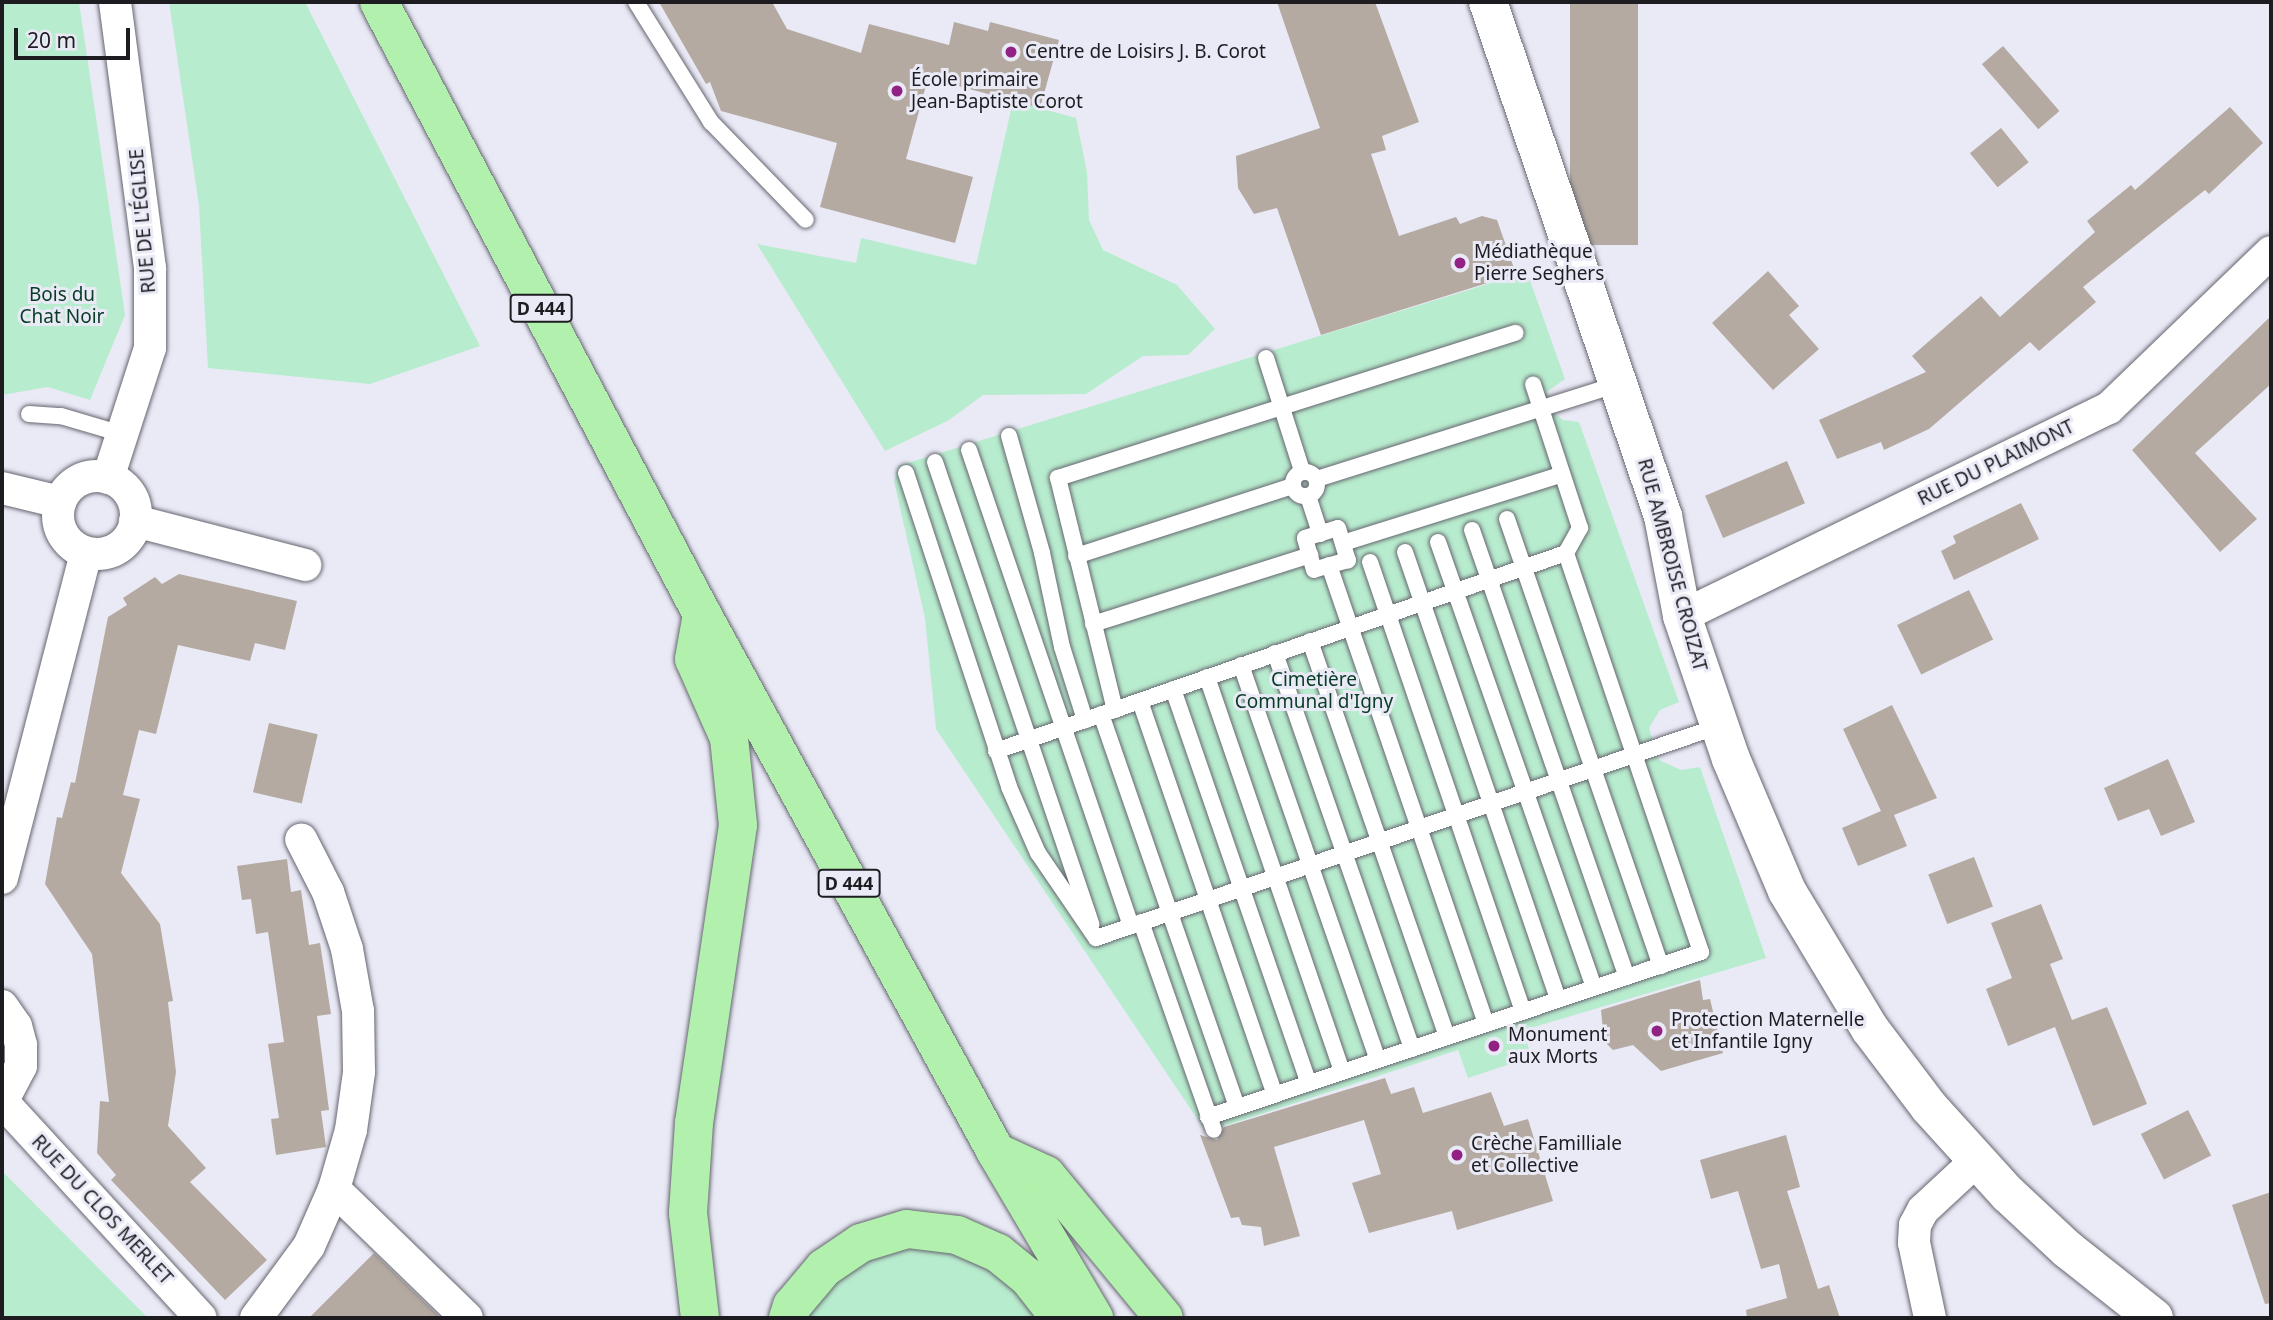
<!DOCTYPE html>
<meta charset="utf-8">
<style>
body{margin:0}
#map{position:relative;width:2273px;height:1320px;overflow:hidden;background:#e9eaf6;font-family:"Noto Sans",sans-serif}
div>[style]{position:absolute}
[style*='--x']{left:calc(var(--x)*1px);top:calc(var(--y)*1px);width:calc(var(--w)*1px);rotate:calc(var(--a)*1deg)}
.green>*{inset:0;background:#b8ecce}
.building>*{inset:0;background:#b4aaa2;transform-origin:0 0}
.roads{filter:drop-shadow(0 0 2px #666670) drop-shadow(0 0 2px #666670)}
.lane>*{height:16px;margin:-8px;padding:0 8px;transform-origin:8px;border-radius:8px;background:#fff}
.lane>.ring{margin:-8px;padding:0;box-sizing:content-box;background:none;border:16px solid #fff;border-radius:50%}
.street>*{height:32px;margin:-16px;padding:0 16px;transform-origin:16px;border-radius:16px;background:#fff}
.street>.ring{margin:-16px;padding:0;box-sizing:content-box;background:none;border:32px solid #fff;border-radius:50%}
.secondary>*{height:38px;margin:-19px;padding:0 19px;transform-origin:19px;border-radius:19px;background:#fff}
.primary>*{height:38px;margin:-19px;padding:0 19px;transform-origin:19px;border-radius:19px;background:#b2f1ad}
.dots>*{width:19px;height:19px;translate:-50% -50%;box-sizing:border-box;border:4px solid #e9eaf6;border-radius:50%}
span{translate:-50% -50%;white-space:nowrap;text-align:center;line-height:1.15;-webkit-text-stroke:6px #e9eaf6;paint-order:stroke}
.shield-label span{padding:2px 5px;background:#e9eaf6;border:2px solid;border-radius:5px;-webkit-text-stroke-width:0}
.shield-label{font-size:18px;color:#1d1d21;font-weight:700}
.poi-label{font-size:19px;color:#1d1d21}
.left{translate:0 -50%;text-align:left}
.street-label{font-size:19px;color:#1d1d21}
.park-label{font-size:19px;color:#083c25}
.frame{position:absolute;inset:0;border:4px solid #1d1d21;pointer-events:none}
.scale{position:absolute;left:14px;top:28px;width:116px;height:32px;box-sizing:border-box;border:4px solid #1d1d21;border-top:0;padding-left:9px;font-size:21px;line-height:24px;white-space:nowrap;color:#1d1d21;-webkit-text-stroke:5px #e9eaf6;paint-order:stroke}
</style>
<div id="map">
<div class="green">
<div style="clip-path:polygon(2px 2px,79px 2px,125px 315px,90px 400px,48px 387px,2px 395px)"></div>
<div style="clip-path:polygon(169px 2px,305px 2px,480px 346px,370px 384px,208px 368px,199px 206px)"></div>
<div style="clip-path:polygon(1013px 101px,1076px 118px,1087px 172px,1089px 220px,1103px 250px,1177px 285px,1215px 329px,1188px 355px,1143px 356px,1086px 394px,983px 395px,949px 420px,885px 451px,757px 244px,856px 263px,861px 238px,976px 265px)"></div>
<div style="clip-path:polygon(1527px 272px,1565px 379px,1547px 392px,1552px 411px,1563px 420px,1579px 422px,1679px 702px,1660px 710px,1649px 728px,1659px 760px,1681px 770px,1700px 767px,1766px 958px,1524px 1030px,1531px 1057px,1468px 1078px,1458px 1050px,1206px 1132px,936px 729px,925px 618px,894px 481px,898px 466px)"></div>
<div style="clip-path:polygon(2px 1171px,148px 1318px,2px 1318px)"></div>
<div style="clip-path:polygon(909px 1247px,944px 1250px,978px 1260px,1006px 1278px,1041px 1318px,804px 1318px,835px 1281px,868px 1258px)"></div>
</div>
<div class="building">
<div style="clip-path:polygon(659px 2px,772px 2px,787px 29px,861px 53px,869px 24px,949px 45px,954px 22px,988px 31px,990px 22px,1059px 40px,1040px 108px,928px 78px,906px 159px,973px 177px,955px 243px,820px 207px,837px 143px,721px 111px,710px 82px,706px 84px)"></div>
<div style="clip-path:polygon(1277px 2px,1375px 2px,1419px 122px,1382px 136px,1386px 150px,1371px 154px,1399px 236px,1456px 217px,1460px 224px,1482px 216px,1497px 220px,1516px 274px,1321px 335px,1277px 208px,1254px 214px,1238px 188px,1236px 156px,1320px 128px)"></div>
<div style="left:1570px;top:2px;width:68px;height:243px"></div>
<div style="left:2003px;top:46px;width:86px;height:28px;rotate:49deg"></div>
<div style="clip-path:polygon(2230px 107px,2263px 143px,2209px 194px,2205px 190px,2083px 287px,2096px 302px,2039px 351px,2030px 342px,1929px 429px,1884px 450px,1881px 442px,1837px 459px,1819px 420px,1926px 372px,1912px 356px,1981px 296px,2000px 317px,2095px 232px,2087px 221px,2131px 185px,2135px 190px)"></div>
<div style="left:2001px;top:128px;width:44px;height:40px;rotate:51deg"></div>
<div style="clip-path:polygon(1768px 271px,1799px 306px,1789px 315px,1819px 349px,1773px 390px,1712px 323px)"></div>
<div style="clip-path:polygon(2271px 316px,2271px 384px,2195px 453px,2257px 519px,2220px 552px,2132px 450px)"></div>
<div style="left:1787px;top:461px;width:46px;height:89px;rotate:67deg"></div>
<div style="clip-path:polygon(2021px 503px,2039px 539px,1954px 580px,1941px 551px,1956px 543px,1953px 536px)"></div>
<div style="clip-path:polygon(179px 574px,297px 601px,285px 650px,255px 643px,250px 661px,178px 645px,156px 734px,139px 730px,123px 795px,140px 799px,121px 873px,160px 924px,173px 1001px,168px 1002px,176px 1072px,168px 1126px,206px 1168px,190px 1182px,267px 1260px,225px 1300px,111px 1180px,116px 1175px,97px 1153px,100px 1101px,109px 1102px,92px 954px,45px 884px,57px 817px,62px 818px,71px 782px,75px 783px,108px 617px,127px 605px,123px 598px,155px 577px,162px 584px)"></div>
<div style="left:1969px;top:590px;width:55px;height:80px;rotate:64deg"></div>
<div style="clip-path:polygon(1892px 705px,1937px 798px,1894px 815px,1907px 846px,1858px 866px,1842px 828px,1881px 811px,1843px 729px)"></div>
<div style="left:269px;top:723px;width:50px;height:71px;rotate:13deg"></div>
<div style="clip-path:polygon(2168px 759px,2195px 822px,2161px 836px,2149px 809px,2118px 821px,2104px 788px)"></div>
<div style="left:1974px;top:857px;width:53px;height:49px;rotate:69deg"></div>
<div style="clip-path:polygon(287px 859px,291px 892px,301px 890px,309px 945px,320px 943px,331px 1014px,317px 1016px,329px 1110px,321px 1111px,326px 1147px,276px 1155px,271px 1119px,279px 1118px,268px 1044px,284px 1042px,268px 932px,256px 934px,251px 899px,242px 900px,237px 866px)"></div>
<div style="clip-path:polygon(2041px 904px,2063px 959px,2050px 964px,2072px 1020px,2107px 1007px,2147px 1104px,2093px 1126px,2055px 1027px,2008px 1046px,1986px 989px,2012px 978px,1991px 923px)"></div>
<div style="clip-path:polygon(1700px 980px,1703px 1000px,1710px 999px,1723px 1053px,1661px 1071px,1633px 1045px,1613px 1050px,1604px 1041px,1601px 1010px)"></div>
<div style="clip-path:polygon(1385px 1078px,1391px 1094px,1414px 1087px,1423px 1113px,1491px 1092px,1504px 1126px,1528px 1119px,1553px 1201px,1457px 1230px,1452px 1211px,1369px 1233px,1352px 1183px,1381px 1174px,1364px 1120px,1274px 1147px,1300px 1236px,1264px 1246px,1261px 1227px,1242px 1225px,1239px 1217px,1231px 1218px,1200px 1135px,1217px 1140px,1224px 1127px)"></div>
<div style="left:2188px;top:1110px;width:51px;height:53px;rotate:63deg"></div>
<div style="clip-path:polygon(1786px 1135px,1800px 1187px,1787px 1191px,1818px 1289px,1829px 1285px,1840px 1318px,1747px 1318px,1746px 1310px,1787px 1298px,1779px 1264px,1761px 1269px,1738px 1191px,1711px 1199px,1700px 1160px)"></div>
<div style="clip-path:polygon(2271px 1192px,2271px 1303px,2265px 1304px,2232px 1205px)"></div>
<div style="clip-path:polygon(374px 1253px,441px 1318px,309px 1318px)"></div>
</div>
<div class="roads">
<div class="lane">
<div style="--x:636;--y:2;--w:142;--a:58"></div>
<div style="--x:711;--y:122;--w:136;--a:45.9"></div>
<div style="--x:1266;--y:358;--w:119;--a:72.3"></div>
<div style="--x:29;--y:414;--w:32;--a:4"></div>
<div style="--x:61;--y:416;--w:64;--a:16.4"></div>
<div style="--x:1009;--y:436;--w:122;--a:74.2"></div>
<div style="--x:1042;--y:553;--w:96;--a:78"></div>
<div style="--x:1062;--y:647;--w:77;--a:72.5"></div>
<div style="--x:969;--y:450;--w:503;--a:71.2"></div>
<div style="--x:935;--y:462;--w:488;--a:71.3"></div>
<div class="ring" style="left:1293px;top:472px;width:8px;height:8px"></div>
<div style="--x:906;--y:473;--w:330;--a:71.8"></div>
<div style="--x:1009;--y:787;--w:72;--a:66.3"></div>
<div style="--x:1038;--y:853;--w:103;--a:55.7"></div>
<div style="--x:1096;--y:938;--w:658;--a:-18.79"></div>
<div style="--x:1317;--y:479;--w:316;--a:-17.5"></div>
<div style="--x:1308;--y:496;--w:40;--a:72"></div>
<div style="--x:1507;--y:519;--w:473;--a:71"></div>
<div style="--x:1338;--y:528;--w:34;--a:73"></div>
<div style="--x:1348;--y:560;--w:35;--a:164"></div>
<div style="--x:1314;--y:570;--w:33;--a:-106"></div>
<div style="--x:1305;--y:538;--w:34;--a:-17"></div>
<div style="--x:1472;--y:530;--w:473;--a:70.9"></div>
<div style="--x:1438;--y:542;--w:472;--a:70.7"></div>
<div style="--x:1343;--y:543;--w:227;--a:-17.4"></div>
<div style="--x:1405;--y:552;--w:473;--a:71.1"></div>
<div style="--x:1076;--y:556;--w:228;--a:-17.9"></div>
<div style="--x:1370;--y:562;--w:475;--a:71.2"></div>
<div style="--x:1329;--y:565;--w:485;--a:71.1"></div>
<div style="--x:1093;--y:624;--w:228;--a:-17.6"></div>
<div style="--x:1310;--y:641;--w:419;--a:70.9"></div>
<div style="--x:1275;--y:653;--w:419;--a:70.9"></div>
<div style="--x:1241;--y:665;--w:418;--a:70.9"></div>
<div style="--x:1207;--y:677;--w:417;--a:71.1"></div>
<div style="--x:1173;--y:689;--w:417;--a:71"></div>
<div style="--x:1140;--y:701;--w:416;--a:71.1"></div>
<div style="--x:1115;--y:710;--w:239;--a:-103.8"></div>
<div style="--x:1058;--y:478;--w:480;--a:-17.6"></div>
<div style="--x:1101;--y:714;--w:416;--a:70.9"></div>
<div style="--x:996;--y:751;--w:603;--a:-19.16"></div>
<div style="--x:1141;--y:922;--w:220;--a:70.7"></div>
<div style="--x:1208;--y:1117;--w:520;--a:-18.5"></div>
<div style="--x:1701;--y:952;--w:421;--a:-108.7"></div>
<div style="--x:1566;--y:553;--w:29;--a:-61"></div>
<div style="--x:1580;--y:528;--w:151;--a:-108.1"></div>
</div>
<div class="street">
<div class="ring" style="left:58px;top:476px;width:46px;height:46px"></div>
<div style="--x:108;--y:478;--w:137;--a:-72.1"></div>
<div style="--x:150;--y:348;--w:80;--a:-90"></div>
<div style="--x:150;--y:268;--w:268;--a:-97.5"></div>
<div style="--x:2;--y:488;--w:60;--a:13.6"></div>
<div style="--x:135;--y:521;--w:176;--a:14.5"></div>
<div style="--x:1682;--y:616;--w:475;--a:-26"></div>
<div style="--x:2109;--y:408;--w:225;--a:-43.9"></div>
<div style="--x:2;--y:878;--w:336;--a:-75.5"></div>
<div style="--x:2;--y:1006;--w:24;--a:55"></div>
<div style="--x:16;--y:1026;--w:20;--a:75"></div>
<div style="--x:21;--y:1045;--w:21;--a:90"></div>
<div style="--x:21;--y:1066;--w:41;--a:117.8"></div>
<div style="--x:2;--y:1101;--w:294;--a:47.5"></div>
<div style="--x:334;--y:1189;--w:185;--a:44.1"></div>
<div style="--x:256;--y:1318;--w:89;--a:-53.6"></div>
<div style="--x:309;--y:1246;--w:62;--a:-66.3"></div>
<div style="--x:334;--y:1189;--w:61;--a:-73.9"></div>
<div style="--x:351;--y:1130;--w:59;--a:-82.1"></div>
<div style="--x:359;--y:1072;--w:61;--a:-90.9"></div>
<div style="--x:358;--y:1011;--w:63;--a:-100.1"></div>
<div style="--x:347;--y:949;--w:60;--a:-108.4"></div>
<div style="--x:328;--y:892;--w:59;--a:-117"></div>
<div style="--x:1930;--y:1318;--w:77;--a:-102"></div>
<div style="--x:1914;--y:1243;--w:18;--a:-87"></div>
<div style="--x:1915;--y:1225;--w:17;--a:-62"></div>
<div style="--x:1923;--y:1210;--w:72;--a:-42.8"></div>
</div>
<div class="secondary">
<div style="--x:1488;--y:2;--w:543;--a:71.2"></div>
<div style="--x:1663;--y:516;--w:102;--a:79.2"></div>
<div style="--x:1682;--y:616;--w:151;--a:71.1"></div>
<div style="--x:1731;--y:759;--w:143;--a:67"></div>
<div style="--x:1787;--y:891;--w:161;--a:59"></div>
<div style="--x:1870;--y:1029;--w:98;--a:52.9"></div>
<div style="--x:1929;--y:1107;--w:118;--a:47.8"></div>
<div style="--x:2008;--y:1194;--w:81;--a:43"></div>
<div style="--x:2067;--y:1249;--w:111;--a:38.4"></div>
</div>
<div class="primary">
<div style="--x:379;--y:2;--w:692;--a:62.18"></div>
<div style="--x:702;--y:614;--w:613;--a:61.34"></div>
<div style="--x:996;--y:1152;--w:193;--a:59.4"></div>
<div style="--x:996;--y:1152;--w:55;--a:24.7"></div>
<div style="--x:1046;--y:1175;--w:185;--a:50.5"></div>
<div style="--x:700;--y:1318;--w:106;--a:-96.5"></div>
<div style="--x:688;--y:1213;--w:90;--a:-86.2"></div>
<div style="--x:694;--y:1123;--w:301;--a:-81.6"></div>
<div style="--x:738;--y:825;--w:87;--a:-95.9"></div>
<div style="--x:729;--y:738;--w:86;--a:-113.9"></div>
<div style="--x:694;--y:659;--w:46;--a:-79.9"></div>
<div style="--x:788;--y:1318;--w:13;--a:-72"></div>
<div style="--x:792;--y:1306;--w:50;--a:-49.9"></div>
<div style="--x:824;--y:1268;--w:45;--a:-34"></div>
<div style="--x:861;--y:1243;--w:48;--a:-16.9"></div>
<div style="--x:907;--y:1229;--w:50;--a:6.8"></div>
<div style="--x:957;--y:1235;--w:45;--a:23.7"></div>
<div style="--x:998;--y:1253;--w:38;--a:39"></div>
<div style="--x:1028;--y:1277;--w:39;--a:52"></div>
<div style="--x:1052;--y:1308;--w:34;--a:17"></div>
</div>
</div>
<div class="dots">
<div style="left:1011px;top:52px;background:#912283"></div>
<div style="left:897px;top:91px;background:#912283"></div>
<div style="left:1460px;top:263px;background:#912283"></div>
<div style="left:1657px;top:1031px;background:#912283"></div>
<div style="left:1494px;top:1046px;background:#912283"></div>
<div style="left:1457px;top:1155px;background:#912283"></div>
</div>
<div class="shield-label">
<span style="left:541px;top:308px">D 444</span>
<span style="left:849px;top:883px">D 444</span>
</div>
<div class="poi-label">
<span class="left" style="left:1025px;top:52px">Centre de Loisirs J. B. Corot</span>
<span class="left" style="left:911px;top:91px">École primaire<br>Jean-Baptiste Corot</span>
<span class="left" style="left:1474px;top:263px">Médiathèque<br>Pierre Seghers</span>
<span class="left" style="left:1671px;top:1031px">Protection Maternelle<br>et Infantile Igny</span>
<span class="left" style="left:1508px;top:1046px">Monument<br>aux Morts</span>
<span class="left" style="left:1471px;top:1155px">Crèche Familliale<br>et Collective</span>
</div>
<div class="street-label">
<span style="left:143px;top:221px;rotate:-95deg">RUE DE L'ÉGLISE</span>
<span style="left:1996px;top:463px;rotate:-26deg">RUE DU PLAIMONT</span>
<span style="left:1672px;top:565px;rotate:75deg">RUE AMBROISE CROIZAT</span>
<span style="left:102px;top:1210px;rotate:47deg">RUE DU CLOS MERLET</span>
</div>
<div class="park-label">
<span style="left:62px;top:306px">Bois du<br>Chat Noir</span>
<span style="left:1314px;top:691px">Cimetière<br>Communal d'Igny</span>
</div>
<div class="frame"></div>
<div class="scale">20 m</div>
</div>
